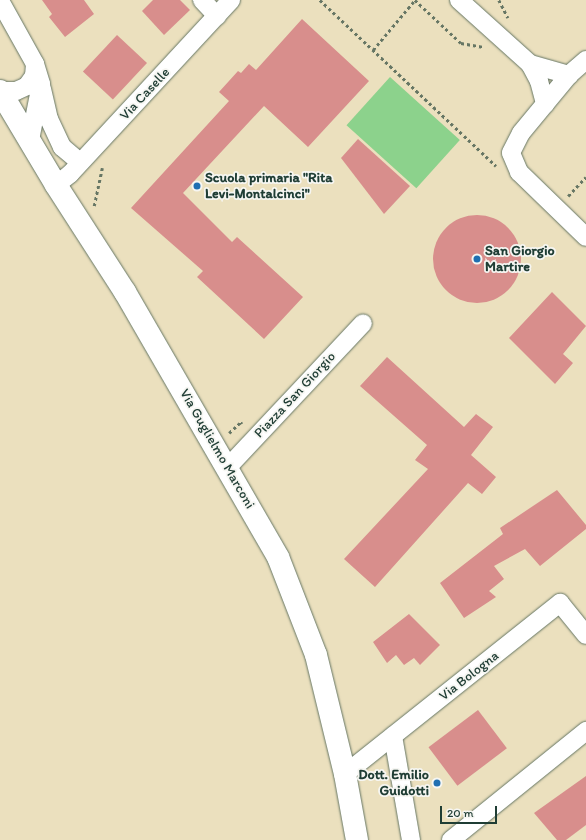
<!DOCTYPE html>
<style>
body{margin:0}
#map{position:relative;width:586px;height:840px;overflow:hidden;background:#ebe0be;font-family:Itim,sans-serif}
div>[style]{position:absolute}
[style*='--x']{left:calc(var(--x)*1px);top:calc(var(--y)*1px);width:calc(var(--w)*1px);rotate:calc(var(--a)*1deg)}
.green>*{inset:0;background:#8cd28c;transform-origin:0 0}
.building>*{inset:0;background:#d88e8c;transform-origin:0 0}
.round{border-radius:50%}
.path>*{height:2.5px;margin-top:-1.25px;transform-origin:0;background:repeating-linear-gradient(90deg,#667664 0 3px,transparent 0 6px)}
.roads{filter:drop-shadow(0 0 1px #667664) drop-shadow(0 0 1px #667664)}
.minor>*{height:18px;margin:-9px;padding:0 9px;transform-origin:9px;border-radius:9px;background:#fff}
.major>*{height:22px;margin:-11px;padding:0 11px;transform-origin:11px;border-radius:11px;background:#fff}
.dots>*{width:11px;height:11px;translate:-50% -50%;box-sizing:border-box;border:2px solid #f6f6f2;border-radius:50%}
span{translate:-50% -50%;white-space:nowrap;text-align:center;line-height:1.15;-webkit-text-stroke:3.5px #f6f6f2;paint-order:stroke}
.street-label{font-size:14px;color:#1f3d34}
.poi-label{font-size:14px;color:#1f3d34;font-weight:700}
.left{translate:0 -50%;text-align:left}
.right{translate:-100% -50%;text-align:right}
.scale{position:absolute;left:440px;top:806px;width:57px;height:18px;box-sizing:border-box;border:2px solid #1f3d34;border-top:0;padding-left:5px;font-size:12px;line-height:14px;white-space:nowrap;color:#1f3d34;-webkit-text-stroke:3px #f6f6f2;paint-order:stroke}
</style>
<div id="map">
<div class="green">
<div style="left:390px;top:77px;width:94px;height:65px;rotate:42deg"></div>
</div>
<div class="building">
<div style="clip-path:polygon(42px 0,84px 0,94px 14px,65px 37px,49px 17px,52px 14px)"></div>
<div style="clip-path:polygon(153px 0,180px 0,190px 10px,164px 35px,142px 11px)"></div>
<div style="clip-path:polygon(302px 19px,369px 81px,308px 147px,264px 106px,183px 193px,232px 242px,237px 237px,303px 297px,264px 339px,197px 277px,203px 271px,131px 208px,229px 101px,219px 92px,238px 71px,241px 73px,249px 64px,256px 70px)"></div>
<div style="left:117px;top:35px;width:41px;height:50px;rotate:43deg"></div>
<div style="clip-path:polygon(358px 139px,410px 186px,384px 214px,341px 158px)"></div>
<div class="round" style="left:433px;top:215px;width:88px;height:88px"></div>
<div style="clip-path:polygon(552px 292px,586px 326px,563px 354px,573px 363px,555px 384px,509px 338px)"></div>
<div style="clip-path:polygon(387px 357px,464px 427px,476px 414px,493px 427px,471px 455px,496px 477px,482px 494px,468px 483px,375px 587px,344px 559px,428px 469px,415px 460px,427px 445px,360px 386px)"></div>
<div style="clip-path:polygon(557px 490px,586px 525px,586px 529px,540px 566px,525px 549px,494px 566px,504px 579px,489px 591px,496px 597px,464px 618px,440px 583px,503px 534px,500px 528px)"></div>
<div style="clip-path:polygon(409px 614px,440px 645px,420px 665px,414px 658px,404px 665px,396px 655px,387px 663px,373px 642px)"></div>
<div style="left:478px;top:710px;width:48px;height:62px;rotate:53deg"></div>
<div style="clip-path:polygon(586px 776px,586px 825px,566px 840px,557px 840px,534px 813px)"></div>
</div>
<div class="path">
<div style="--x:320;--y:0;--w:242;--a:43.3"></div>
<div style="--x:415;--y:0;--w:63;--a:43.1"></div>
<div style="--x:461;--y:43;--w:23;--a:10"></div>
<div style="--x:499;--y:0;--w:20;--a:63"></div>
<div style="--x:373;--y:50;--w:65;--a:-50"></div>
<div style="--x:568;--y:196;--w:26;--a:-47"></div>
<div style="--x:94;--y:206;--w:39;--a:-78"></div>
<div style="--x:229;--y:433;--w:16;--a:-43"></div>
<div style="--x:241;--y:422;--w:2;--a:63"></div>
</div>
<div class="roads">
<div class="minor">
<div style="--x:202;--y:0;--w:22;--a:47"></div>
<div style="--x:459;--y:0;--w:96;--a:42"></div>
<div style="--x:530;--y:64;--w:19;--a:62"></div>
<div style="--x:539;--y:81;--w:24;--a:75"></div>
<div style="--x:0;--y:1;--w:72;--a:60.9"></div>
<div style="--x:35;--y:64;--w:21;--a:73"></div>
<div style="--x:41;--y:84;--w:57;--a:101.1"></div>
<div style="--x:586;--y:60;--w:23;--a:139"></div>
<div style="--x:569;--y:75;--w:75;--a:129.6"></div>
<div style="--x:521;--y:133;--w:22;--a:117"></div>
<div style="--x:511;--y:153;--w:21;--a:67"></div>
<div style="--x:519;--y:172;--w:93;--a:44.1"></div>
<div style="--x:530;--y:64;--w:41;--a:15.8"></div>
<div style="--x:42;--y:89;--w:31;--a:77"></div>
<div style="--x:49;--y:119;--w:31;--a:65"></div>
<div style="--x:62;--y:147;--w:23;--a:40"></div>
<div style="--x:0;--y:91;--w:16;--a:0"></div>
<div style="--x:16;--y:91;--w:12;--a:-24"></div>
<div style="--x:27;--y:86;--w:12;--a:-55"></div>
<div style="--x:34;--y:76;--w:12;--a:-85"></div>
<div style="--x:56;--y:185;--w:18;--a:-38"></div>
<div style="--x:70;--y:174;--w:237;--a:-47.2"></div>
<div style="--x:228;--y:467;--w:197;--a:-46.8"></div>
<div style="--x:393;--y:736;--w:106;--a:80.2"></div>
<div style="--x:345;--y:774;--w:275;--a:-38.5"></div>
<div style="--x:560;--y:603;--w:41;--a:50.9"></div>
<div style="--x:451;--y:840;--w:174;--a:-38.9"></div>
</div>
<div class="major">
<div style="--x:0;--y:91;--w:109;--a:59.2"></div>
<div style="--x:56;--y:185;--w:127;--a:57.2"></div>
<div style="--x:125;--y:292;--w:306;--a:60"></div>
<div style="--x:278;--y:557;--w:105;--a:68.8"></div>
<div style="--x:316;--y:655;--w:122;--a:76.3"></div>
<div style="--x:345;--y:774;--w:67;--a:79.7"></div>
</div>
</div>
<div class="dots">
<div style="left:197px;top:186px;background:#1f6fb2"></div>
<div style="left:477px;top:259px;background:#1f6fb2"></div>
<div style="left:437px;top:783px;background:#1f6fb2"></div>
</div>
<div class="street-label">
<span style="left:145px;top:94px;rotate:-47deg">Via Caselle</span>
<span style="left:295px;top:395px;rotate:-47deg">Piazza San Giorgio</span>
<span style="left:217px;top:449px;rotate:60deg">Via Guglielmo Marconi</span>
<span style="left:469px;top:676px;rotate:-38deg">Via Bologna</span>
</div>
<div class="poi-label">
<span class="left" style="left:205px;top:186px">Scuola primaria "Rita<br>Levi-Montalcinci"</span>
<span class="left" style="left:485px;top:259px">San Giorgio<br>Martire</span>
<span class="right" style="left:429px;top:783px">Dott. Emilio<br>Guidotti</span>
</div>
<div class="scale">20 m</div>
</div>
